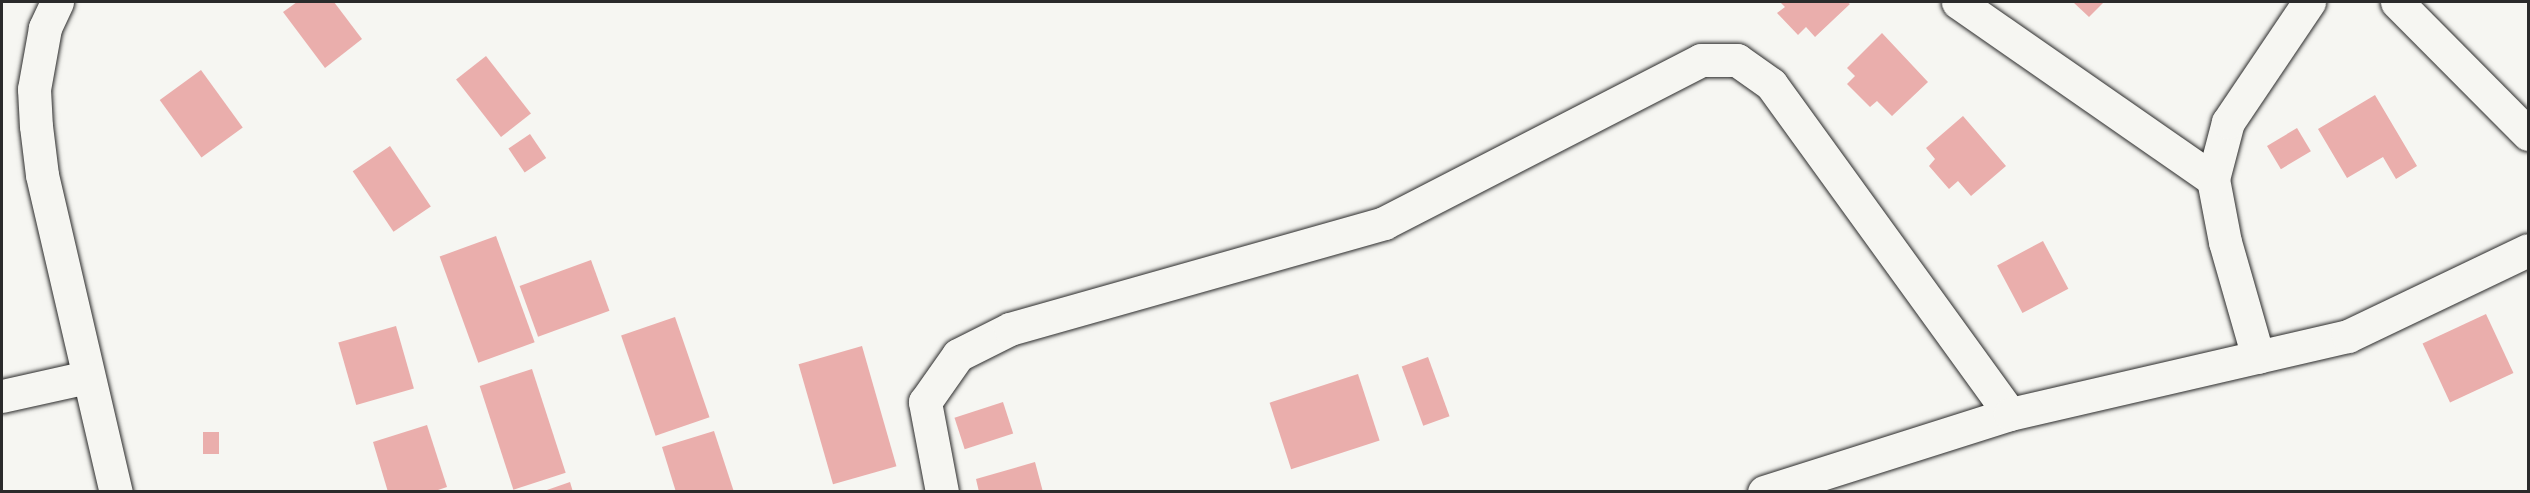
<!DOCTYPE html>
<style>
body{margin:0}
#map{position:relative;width:2530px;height:493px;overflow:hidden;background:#f6f6f2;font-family:Delius,sans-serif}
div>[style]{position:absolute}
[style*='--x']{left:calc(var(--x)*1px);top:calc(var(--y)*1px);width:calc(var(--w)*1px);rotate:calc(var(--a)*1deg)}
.building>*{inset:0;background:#eaaeac;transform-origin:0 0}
.roads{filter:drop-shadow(0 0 2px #2b2b2b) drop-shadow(0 0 2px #2b2b2b)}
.minor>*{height:33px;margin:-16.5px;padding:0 16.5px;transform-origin:16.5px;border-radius:16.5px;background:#f6f6f2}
span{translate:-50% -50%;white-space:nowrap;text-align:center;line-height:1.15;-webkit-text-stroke:5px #f6f6f2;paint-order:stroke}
.frame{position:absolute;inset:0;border:3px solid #2b2b2b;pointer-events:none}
</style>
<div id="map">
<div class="building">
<div style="clip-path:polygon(297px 2px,334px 2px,362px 39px,325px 68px,283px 12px)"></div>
<div style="clip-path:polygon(1780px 2px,1847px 2px,1850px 4px,1815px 37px,1806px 27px,1798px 35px,1777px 13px,1785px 7px)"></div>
<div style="clip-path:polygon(2073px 2px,2104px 2px,2089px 17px)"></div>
<div style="clip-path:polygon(1882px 33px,1928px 82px,1892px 116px,1877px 101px,1870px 107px,1847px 84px,1855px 76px,1847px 68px)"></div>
<div style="left:486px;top:56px;width:73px;height:38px;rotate:52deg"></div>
<div style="left:201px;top:70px;width:71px;height:51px;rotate:54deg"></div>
<div style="clip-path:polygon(2375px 95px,2417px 166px,2396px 179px,2383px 157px,2347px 178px,2318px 129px)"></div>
<div style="clip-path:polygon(1963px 116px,2006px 166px,1971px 196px,1958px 181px,1949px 189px,1929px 166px,1935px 159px,1926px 148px)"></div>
<div style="left:2297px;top:128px;width:27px;height:35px;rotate:59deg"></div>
<div style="left:530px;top:134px;width:29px;height:26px;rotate:56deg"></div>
<div style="left:390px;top:146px;width:73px;height:45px;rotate:56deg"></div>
<div style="left:496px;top:236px;width:113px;height:60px;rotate:70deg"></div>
<div style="left:2043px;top:241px;width:54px;height:52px;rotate:62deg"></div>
<div style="left:591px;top:260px;width:54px;height:76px;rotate:70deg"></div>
<div style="left:2486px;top:314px;width:65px;height:70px;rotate:65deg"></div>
<div style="left:675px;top:317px;width:106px;height:57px;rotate:71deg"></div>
<div style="left:396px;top:326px;width:65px;height:60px;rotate:74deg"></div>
<div style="left:862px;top:346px;width:125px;height:66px;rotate:74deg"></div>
<div style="left:1428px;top:357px;width:63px;height:28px;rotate:70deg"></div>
<div style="left:532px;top:369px;width:109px;height:55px;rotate:72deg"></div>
<div style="left:1358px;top:374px;width:70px;height:93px;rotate:72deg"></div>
<div style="left:1003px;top:402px;width:33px;height:51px;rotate:72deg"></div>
<div style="clip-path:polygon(427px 425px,447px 487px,432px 492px,388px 492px,373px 442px)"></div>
<div style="clip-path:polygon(714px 431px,734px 492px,676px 492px,662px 447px)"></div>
<div style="left:203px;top:432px;width:16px;height:22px"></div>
<div style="clip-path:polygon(1035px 462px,1043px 492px,979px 492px,976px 479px)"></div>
<div style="clip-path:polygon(570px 482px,573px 492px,544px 492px,544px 491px)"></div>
</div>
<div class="roads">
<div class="minor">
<div style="--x:57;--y:2;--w:29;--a:115"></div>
<div style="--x:45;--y:28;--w:62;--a:100.2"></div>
<div style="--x:34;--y:89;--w:37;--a:87"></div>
<div style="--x:36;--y:126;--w:49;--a:83"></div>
<div style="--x:42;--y:175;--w:326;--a:76.9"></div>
<div style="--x:1958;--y:2;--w:310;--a:34.8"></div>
<div style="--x:2397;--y:2;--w:186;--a:45.2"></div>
<div style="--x:2258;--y:357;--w:120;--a:-106"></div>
<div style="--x:2225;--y:242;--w:64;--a:-100.8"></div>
<div style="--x:2213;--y:179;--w:59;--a:-75.3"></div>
<div style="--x:2228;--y:122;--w:145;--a:-56"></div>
<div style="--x:2;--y:396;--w:88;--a:-12.5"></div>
<div style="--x:942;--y:492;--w:92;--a:-100.7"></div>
<div style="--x:925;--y:402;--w:57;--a:-54.9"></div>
<div style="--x:958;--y:355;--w:58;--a:-26.6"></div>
<div style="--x:1010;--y:329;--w:389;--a:-15.8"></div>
<div style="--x:1384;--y:223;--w:356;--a:-27.2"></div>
<div style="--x:1701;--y:60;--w:36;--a:0"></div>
<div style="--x:1737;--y:60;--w:42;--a:35.2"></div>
<div style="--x:1771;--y:84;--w:407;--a:54.1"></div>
<div style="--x:1764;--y:492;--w:258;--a:-17.6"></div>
<div style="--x:2010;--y:414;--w:347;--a:-13"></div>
<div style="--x:2348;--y:336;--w:199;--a:-25.5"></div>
</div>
</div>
<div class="frame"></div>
</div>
